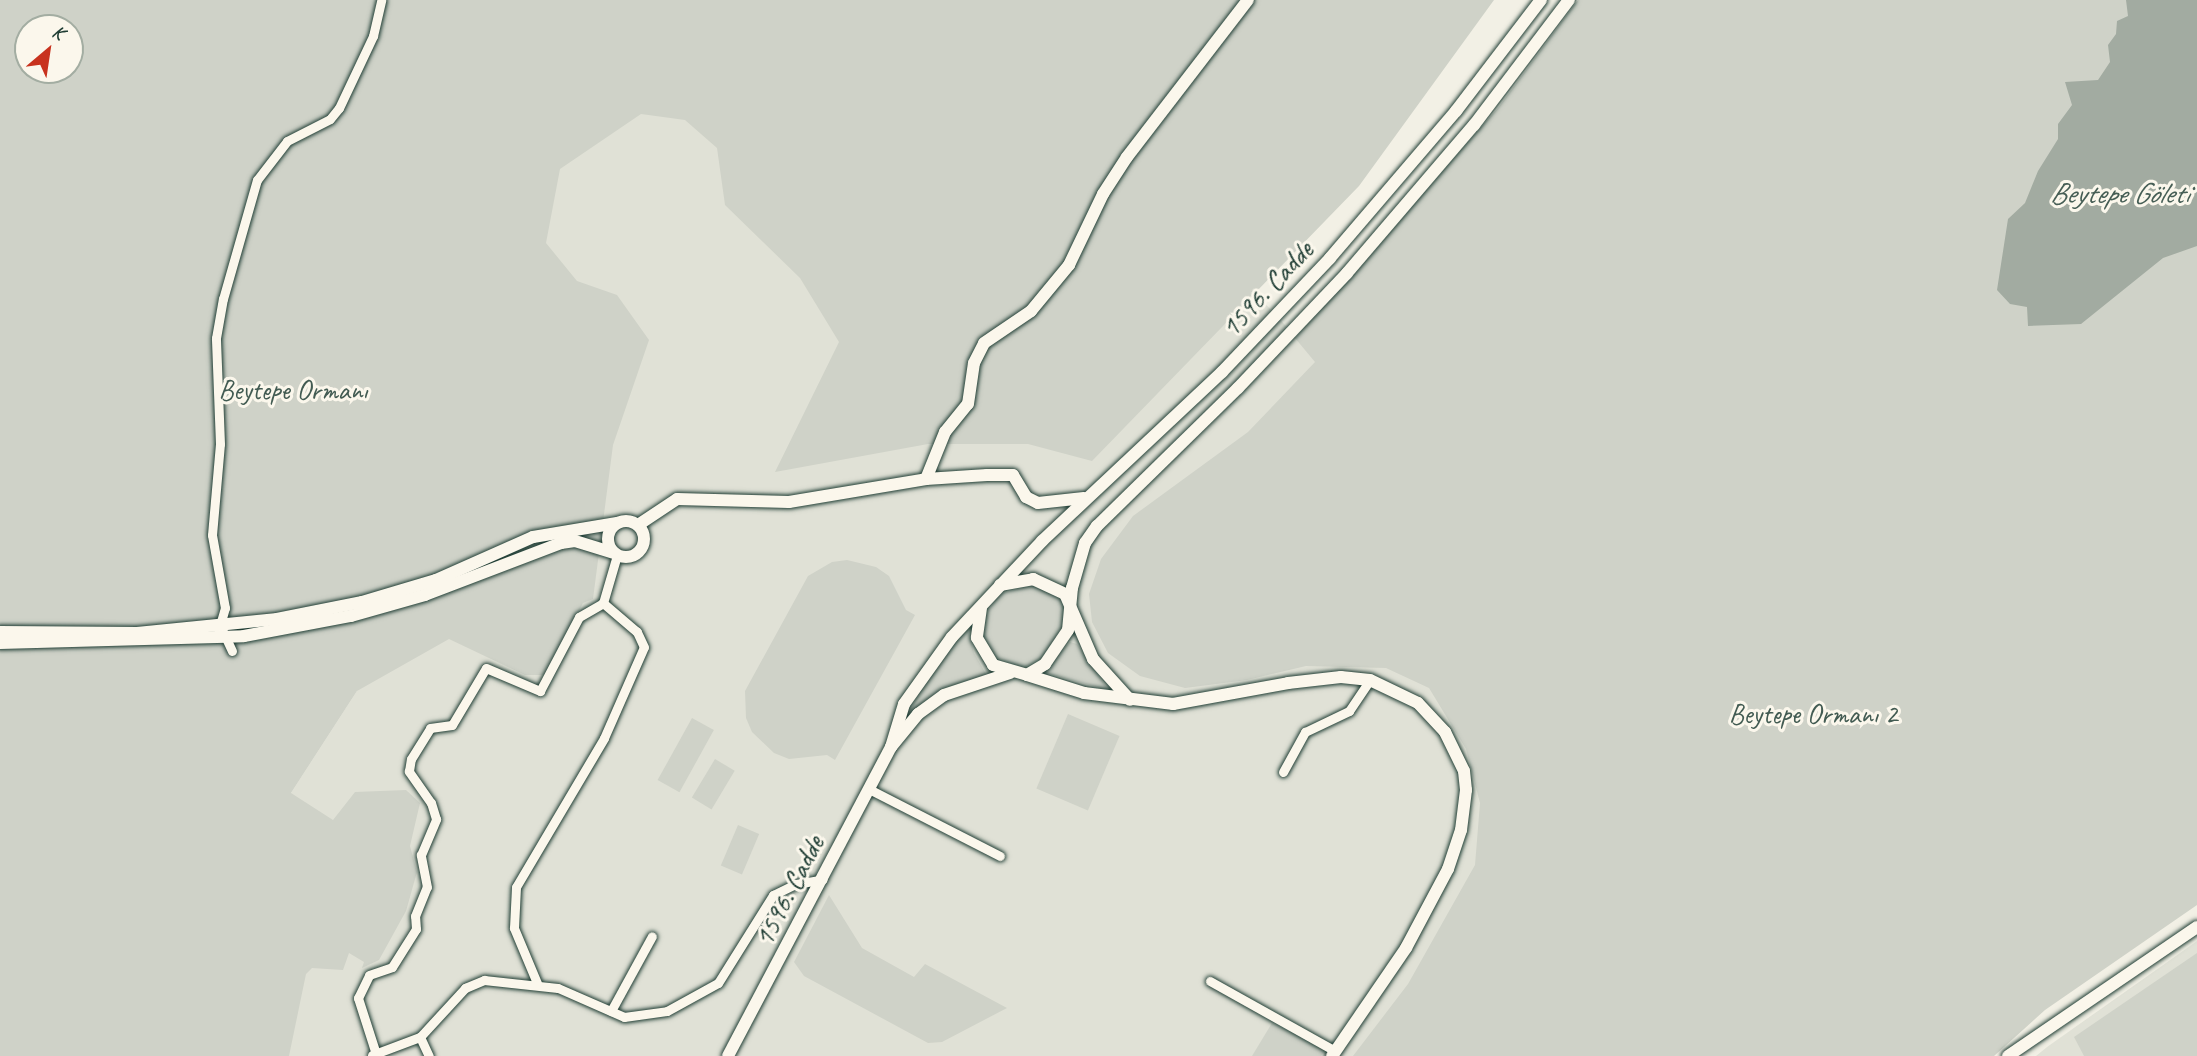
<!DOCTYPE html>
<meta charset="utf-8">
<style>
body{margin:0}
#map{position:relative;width:2197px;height:1056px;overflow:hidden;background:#f2f0e5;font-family:Caveat,sans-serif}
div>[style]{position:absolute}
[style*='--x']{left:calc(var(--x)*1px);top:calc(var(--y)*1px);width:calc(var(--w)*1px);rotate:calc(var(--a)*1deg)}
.built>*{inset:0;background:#e0e1d6}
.green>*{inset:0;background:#cfd2c8;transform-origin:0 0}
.water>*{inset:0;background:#a2aba1}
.roads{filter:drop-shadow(0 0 2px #1f3d34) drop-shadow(0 0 2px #1f3d34)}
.street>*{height:9px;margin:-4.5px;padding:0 4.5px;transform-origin:4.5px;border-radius:4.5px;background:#fbf7ec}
.secondary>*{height:12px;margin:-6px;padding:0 6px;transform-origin:6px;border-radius:6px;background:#fbf7ec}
.secondary>.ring{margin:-6px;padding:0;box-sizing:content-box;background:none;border:12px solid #fbf7ec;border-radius:50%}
span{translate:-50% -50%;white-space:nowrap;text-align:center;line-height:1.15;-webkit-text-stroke:6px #fbf7ec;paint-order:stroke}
.street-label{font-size:28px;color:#1f3d34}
.park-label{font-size:28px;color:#425b52}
.water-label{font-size:30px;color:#465e55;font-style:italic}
.north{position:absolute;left:14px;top:14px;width:70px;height:70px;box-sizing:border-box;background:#fbf7ec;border:2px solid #a3ada2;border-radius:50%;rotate:29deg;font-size:19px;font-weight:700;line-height:28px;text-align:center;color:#1f3d34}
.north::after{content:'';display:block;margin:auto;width:24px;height:32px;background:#c8321e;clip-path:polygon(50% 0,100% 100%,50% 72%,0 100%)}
</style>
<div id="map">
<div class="built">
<div style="clip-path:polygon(725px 0,1192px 224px,1957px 1056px,222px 1056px,291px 793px,357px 691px,493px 205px)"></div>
<div style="clip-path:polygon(2197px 941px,2197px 1056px,2036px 1056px,2047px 1047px)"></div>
</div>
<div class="green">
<div style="clip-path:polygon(evenodd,0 0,1494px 0,1359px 186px,1092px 461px,1028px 444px,928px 444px,775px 472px,839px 342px,800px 278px,725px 205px,717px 148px,685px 120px,641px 114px,560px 169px,546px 243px,577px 281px,617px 295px,649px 340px,613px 445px,593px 599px,583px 603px,545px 675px,525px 675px,449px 639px,357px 691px,291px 793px,333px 820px,355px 792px,406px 790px,420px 803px,410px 846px,417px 872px,406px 911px,379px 960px,362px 968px,364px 962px,349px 953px,343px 970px,312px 968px,306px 974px,289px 1056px,0 1056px,0 0,28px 28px,70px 28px,70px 70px,28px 70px,28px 28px)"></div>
<div style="clip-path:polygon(1578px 0,2197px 0,2197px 905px,2045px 1010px,1994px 1056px,1353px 1056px,1408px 984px,1475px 865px,1480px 803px,1466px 749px,1429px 688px,1386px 668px,1306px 666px,1247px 680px,1185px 688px,1140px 676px,1108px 653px,1092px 622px,1089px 594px,1101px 559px,1133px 516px,1248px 432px,1315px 362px,1295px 338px,1498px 108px)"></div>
<div style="clip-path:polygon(847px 560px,876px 567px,889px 576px,906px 610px,915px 615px,835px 760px,827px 755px,789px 759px,774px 753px,752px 732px,746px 718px,745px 691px,808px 576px,832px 562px)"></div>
<div style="clip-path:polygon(1038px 584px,1063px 602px,1063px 625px,1043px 657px,1023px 668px,995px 657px,984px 637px,984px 618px,999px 594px)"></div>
<div style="clip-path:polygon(967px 627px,974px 653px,986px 674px,935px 693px,904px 724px,922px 687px)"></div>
<div style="clip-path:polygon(1070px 642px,1077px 644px,1108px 690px,1043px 672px)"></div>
<div style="left:1068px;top:714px;width:56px;height:81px;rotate:23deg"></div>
<div style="left:692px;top:718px;width:25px;height:71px;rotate:29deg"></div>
<div style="left:715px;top:759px;width:23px;height:45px;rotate:31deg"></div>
<div style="left:738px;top:825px;width:23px;height:44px;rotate:23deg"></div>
<div style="clip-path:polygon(829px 895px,862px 948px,914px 977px,925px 964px,1007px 1008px,942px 1042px,928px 1043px,804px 976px,794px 962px)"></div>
<div style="clip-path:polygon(2197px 953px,2197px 1056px,2084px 1056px,2074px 1037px)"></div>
<div style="clip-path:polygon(1272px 1023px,1314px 1043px,1325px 1050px,1321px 1056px,1252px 1056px)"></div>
</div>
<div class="water">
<div style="clip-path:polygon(2126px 0,2197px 0,2197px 246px,2163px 258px,2081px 324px,2028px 326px,2027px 307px,2010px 304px,1997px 290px,2008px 219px,2025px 203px,2038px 171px,2058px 139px,2058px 124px,2072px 105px,2065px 82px,2098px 80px,2110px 62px,2108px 45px,2116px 34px,2117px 21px,2128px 16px)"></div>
</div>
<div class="roads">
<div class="street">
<div style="--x:232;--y:651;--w:29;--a:-115"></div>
<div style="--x:220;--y:625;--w:18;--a:-74"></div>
<div style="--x:225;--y:608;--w:74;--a:-100.1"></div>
<div style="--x:212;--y:535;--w:91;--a:-85"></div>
<div style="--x:220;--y:444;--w:106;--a:-92.2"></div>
<div style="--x:216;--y:338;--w:40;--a:-80"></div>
<div style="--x:223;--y:299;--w:124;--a:-74.1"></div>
<div style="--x:257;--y:180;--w:49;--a:-52.4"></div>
<div style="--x:287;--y:141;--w:48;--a:-27.1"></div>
<div style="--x:330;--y:119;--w:14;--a:-51"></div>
<div style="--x:339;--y:108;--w:80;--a:-64.7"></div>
<div style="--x:373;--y:36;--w:37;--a:-77"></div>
<div style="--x:1283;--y:772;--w:46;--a:-61.2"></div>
<div style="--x:1305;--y:732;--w:49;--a:-25.5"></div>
<div style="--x:1349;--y:711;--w:37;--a:-56"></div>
<div style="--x:869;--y:789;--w:147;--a:27.1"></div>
<div style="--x:1210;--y:981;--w:143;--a:29.2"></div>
<div style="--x:537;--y:983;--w:60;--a:-112.7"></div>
<div style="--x:514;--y:928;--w:41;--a:-87.2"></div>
<div style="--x:516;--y:887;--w:173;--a:-59.4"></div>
<div style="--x:604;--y:738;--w:99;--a:-66.3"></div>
<div style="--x:644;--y:647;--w:17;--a:-115"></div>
<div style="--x:637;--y:632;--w:45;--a:-139.5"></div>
<div style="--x:611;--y:1011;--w:85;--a:-61.3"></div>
<div style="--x:420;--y:1037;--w:21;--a:65"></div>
<div style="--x:376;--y:1054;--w:59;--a:-107.8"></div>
<div style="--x:358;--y:998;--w:25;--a:-64"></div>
<div style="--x:369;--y:975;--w:24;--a:-19"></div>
<div style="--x:392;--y:967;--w:45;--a:-57.7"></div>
<div style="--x:416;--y:929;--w:13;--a:-94"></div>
<div style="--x:415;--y:916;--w:31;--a:-68"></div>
<div style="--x:427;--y:887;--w:33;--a:-101"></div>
<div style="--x:421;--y:855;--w:39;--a:-67"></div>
<div style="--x:436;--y:819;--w:17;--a:-107"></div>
<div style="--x:431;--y:803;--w:39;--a:-125"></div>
<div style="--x:409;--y:771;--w:12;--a:-81"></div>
<div style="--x:411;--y:759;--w:36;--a:-58"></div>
<div style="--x:430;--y:728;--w:22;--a:-8"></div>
<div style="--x:452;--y:725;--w:66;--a:-59.2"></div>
<div style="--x:486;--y:668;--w:59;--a:23.1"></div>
<div style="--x:540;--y:691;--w:84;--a:-62.2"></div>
<div style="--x:579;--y:617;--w:28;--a:-30"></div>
<div style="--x:603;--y:603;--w:50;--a:-73.7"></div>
<div style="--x:372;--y:1055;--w:51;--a:-20.6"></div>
<div style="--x:420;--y:1037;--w:67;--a:-47.4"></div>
<div style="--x:465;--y:988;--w:21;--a:-23"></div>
<div style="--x:484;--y:980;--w:74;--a:6.2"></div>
<div style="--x:558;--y:988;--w:72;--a:23.7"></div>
<div style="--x:624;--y:1017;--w:43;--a:-7.9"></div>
<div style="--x:667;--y:1011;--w:58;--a:-28.8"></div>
<div style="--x:718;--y:983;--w:104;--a:-58"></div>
<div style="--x:773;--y:895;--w:25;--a:-26"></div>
<div style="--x:796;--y:884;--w:27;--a:-10"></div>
</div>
<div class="secondary">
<div style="--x:926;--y:479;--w:51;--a:-68"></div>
<div style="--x:945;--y:432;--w:36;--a:-51"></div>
<div style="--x:968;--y:404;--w:41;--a:-81.7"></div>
<div style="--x:974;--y:363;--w:22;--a:-63"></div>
<div style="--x:984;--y:343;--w:57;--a:-34.2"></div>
<div style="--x:1031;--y:311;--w:60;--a:-50.4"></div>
<div style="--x:1069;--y:265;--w:79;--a:-64.4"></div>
<div style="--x:1103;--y:194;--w:44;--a:-57"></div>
<div style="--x:1127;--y:157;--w:198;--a:-52.4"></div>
<div class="ring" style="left:608px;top:521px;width:24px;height:24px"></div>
<div style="--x:638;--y:525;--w:47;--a:-33.7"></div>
<div style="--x:677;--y:499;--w:112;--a:1.5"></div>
<div style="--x:789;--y:502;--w:139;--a:-9.5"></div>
<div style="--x:926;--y:479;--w:61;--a:-3.8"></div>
<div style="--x:987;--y:475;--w:26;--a:0"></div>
<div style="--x:1013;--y:475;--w:26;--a:59"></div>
<div style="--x:1026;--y:497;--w:13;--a:27"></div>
<div style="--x:1038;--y:503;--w:46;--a:-6.2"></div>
<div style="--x:1000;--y:585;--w:34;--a:-10"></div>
<div style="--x:1033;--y:579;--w:35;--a:25"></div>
<div style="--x:1065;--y:594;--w:71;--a:66.7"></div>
<div style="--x:1093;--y:659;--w:55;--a:47.9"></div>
<div style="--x:981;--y:608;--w:30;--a:98"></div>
<div style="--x:977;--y:638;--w:31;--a:59"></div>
<div style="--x:993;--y:665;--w:35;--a:16"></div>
<div style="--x:1027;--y:675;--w:21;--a:-31"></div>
<div style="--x:1045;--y:664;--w:41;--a:-55.9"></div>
<div style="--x:1068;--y:630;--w:42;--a:-84.6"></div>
<div style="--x:1072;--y:588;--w:47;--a:-73.9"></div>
<div style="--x:1085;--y:543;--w:21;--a:-55"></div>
<div style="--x:1097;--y:526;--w:197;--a:-44.4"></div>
<div style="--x:1238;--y:388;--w:158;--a:-46.5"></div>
<div style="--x:1347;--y:273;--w:195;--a:-49.4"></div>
<div style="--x:1474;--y:125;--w:157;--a:-52.8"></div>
<div style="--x:0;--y:632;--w:137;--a:0.4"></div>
<div style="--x:137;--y:633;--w:141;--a:-5.7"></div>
<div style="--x:277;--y:619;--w:87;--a:-11.3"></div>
<div style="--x:362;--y:602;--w:77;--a:-16.6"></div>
<div style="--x:436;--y:580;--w:106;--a:-23.9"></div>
<div style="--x:533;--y:537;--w:85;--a:-9.5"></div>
<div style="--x:0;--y:643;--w:244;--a:-1.6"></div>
<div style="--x:244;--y:636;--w:109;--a:-10.6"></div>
<div style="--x:351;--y:616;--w:77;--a:-15.8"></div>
<div style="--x:425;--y:595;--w:146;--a:-20.9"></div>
<div style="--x:561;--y:543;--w:14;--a:-8"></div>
<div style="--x:575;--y:541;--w:39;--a:17"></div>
<div style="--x:1027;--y:675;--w:60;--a:17.5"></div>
<div style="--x:1084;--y:693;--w:90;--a:7"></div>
<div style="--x:1173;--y:704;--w:117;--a:-10.3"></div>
<div style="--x:1288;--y:683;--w:53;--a:-6.5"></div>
<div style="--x:1341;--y:677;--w:29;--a:6"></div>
<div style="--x:1370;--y:680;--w:53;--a:25.6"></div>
<div style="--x:1418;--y:703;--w:40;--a:47"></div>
<div style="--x:1445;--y:732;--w:43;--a:64"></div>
<div style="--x:1464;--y:771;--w:19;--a:84"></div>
<div style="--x:1466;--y:790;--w:40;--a:97.1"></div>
<div style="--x:1461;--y:830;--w:41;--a:108.4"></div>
<div style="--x:1448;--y:869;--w:89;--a:118"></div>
<div style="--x:1406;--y:948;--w:131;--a:124.4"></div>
<div style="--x:891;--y:747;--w:45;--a:-73.2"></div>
<div style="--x:904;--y:704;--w:82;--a:-54.4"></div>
<div style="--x:952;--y:637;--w:132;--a:-46.8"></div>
<div style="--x:1042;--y:541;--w:247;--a:-43.2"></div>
<div style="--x:1222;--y:372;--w:157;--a:-46.5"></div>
<div style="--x:1330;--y:258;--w:194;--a:-49.4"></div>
<div style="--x:1456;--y:111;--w:140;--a:-52.6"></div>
<div style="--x:728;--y:1056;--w:349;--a:-62.2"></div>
<div style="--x:891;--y:747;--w:43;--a:-50.7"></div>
<div style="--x:918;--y:714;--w:32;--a:-36"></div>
<div style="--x:944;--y:695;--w:70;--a:-18.4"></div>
<div style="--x:2008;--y:1056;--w:229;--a:-34.3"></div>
</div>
</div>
<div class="street-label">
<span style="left:1267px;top:289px;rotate:-47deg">1596. Cadde</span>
<span style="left:789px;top:891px;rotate:-63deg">1596. Cadde</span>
</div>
<div class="park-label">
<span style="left:293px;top:390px">Beytepe Ormanı</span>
<span style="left:1813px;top:714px">Beytepe Ormanı 2</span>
</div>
<div class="water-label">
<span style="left:2119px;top:193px">Beytepe Göleti</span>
</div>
<div class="north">K</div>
</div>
